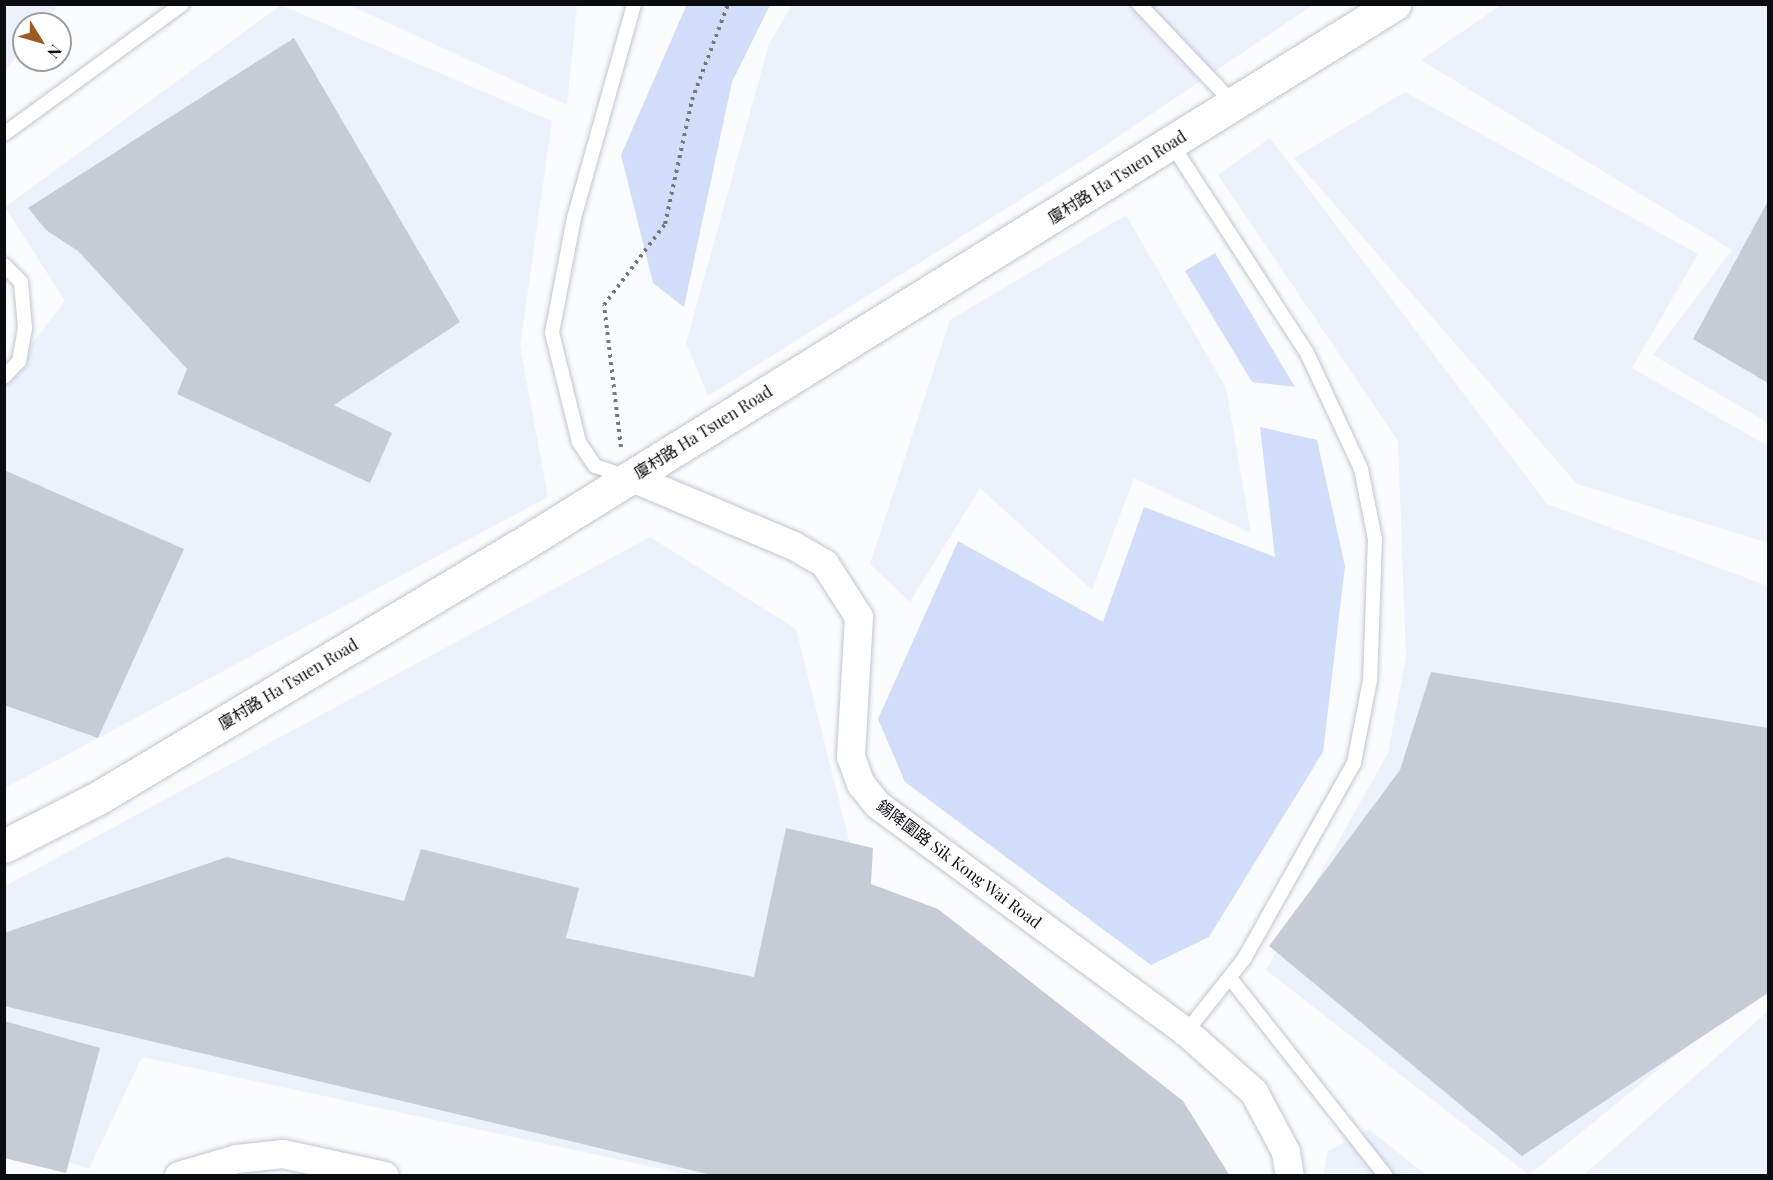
<!DOCTYPE html>
<meta charset="utf-8">
<style>
body{margin:0}
#map{position:relative;width:1773px;height:1180px;overflow:hidden;background:#fafbfd;font-family:"Playfair Display","Noto Sans SC",serif}
div>[style]{position:absolute}
[style*='--x']{left:calc(var(--x)*1px);top:calc(var(--y)*1px);width:calc(var(--w)*1px);rotate:calc(var(--a)*1deg)}
.built>*{inset:0;background:#ecf1fc}
.green>*{inset:0;background:#d1ddf9}
.building>*{inset:0;background:#c6cbd6}
.path>*{height:4px;margin-top:-2px;transform-origin:0;background:repeating-linear-gradient(90deg,#77787b 0 3px,transparent 0 7.5px)}
.roads{filter:drop-shadow(0 0 2px #c0c6d1) drop-shadow(0 0 2px #c0c6d1)}
.lane>*{height:14px;margin:-7px;padding:0 7px;transform-origin:7px;border-radius:7px;background:#fff}
.street>*{height:28px;margin:-14px;padding:0 14px;transform-origin:14px;border-radius:14px;background:#fff}
.secondary>*{height:33px;margin:-16.5px;padding:0 16.5px;transform-origin:16.5px;border-radius:16.5px;background:#fff}
span{translate:-50% -50%;white-space:nowrap;text-align:center;line-height:1.15;-webkit-text-stroke:6px #fff;paint-order:stroke}
.street-label{font-size:16px;color:#0b0c10}
.frame{position:absolute;inset:0;border:6px solid #0b0c10;pointer-events:none}
.north{position:absolute;left:12px;top:12px;width:60px;height:60px;box-sizing:border-box;background:#fff;border:2px solid #9d9e9f;border-radius:50%;rotate:127deg;font-size:16px;font-weight:700;line-height:24px;text-align:center;color:#0b0c10}
.north::after{content:'';display:block;margin:auto;width:21px;height:27px;background:#9c5b25;clip-path:polygon(50% 0,100% 100%,50% 72%,0 100%)}
</style>
<div id="map">
<div class="built">
<div style="clip-path:polygon(5px 4px,53px 5px,56px 8px,43px 24px,24px 24px,24px 47px,5px 71px)"></div>
<div style="clip-path:polygon(281px 5px,552px 121px,520px 346px,548px 497px,5px 788px,4px 380px,65px 301px,5px 207px)"></div>
<div style="clip-path:polygon(349px 5px,577px 5px,567px 105px)"></div>
<div style="clip-path:polygon(792px 5px,1313px 5px,1088px 157px,708px 396px,686px 343px,769px 44px)"></div>
<div style="clip-path:polygon(1501px 5px,1768px 5px,1768px 423px,1653px 355px,1732px 250px,1421px 60px)"></div>
<div style="clip-path:polygon(1405px 92px,1698px 254px,1632px 368px,1768px 446px,1768px 543px,1577px 484px,1294px 158px)"></div>
<div style="clip-path:polygon(1270px 138px,1547px 504px,1768px 586px,1768px 980px,1529px 1175px,1266px 970px,1388px 753px,1406px 657px,1398px 441px,1218px 175px)"></div>
<div style="clip-path:polygon(1126px 215px,1226px 388px,1251px 533px,1134px 478px,1092px 590px,980px 488px,910px 602px,870px 564px,950px 320px)"></div>
<div style="clip-path:polygon(650px 537px,796px 629px,860px 884px,755px 1175px,690px 1175px,142px 1057px,89px 1169px,5px 1140px,5px 886px)"></div>
<div style="clip-path:polygon(1768px 1011px,1768px 1175px,1584px 1175px)"></div>
<div style="clip-path:polygon(1369px 1129px,1426px 1175px,1323px 1176px,1328px 1151px)"></div>
</div>
<div class="green">
<div style="clip-path:polygon(687px 4px,770px 5px,732px 82px,684px 307px,653px 283px,621px 155px)"></div>
<div style="clip-path:polygon(1215px 253px,1295px 387px,1252px 382px,1185px 271px)"></div>
<div style="clip-path:polygon(1260px 427px,1317px 440px,1345px 566px,1323px 752px,1209px 937px,1151px 965px,905px 782px,878px 719px,958px 541px,1103px 622px,1144px 507px,1275px 557px)"></div>
</div>
<div class="building">
<div style="clip-path:polygon(294px 38px,460px 322px,334px 405px,392px 433px,370px 483px,177px 394px,187px 369px,78px 251px,46px 230px,28px 208px)"></div>
<div style="clip-path:polygon(1768px 201px,1768px 383px,1693px 339px)"></div>
<div style="clip-path:polygon(4px 470px,184px 549px,98px 738px,4px 705px)"></div>
<div style="clip-path:polygon(1431px 672px,1768px 728px,1768px 993px,1522px 1156px,1269px 946px,1400px 770px)"></div>
<div style="clip-path:polygon(786px 828px,873px 848px,871px 884px,938px 909px,1183px 1101px,1230px 1176px,716px 1176px,4px 1006px,4px 933px,227px 857px,404px 901px,421px 849px,579px 888px,566px 938px,754px 977px)"></div>
<div style="clip-path:polygon(4px 1021px,100px 1048px,66px 1173px,4px 1158px)"></div>
</div>
<div class="path">
<div style="--x:621;--y:447;--w:143;--a:-96.8"></div>
<div style="--x:604;--y:305;--w:101;--a:-53"></div>
<div style="--x:665;--y:224;--w:127;--a:-77.7"></div>
<div style="--x:692;--y:100;--w:103;--a:-69.4"></div>
</div>
<div class="roads">
<div class="lane">
<div style="--x:1139;--y:4;--w:138;--a:46.5"></div>
<div style="--x:4;--y:134;--w:220;--a:-36.1"></div>
<div style="--x:1171;--y:143;--w:250;--a:57.1"></div>
<div style="--x:1307;--y:353;--w:128;--a:65"></div>
<div style="--x:1361;--y:469;--w:71;--a:78.7"></div>
<div style="--x:1375;--y:539;--w:141;--a:92"></div>
<div style="--x:1370;--y:680;--w:85;--a:100.9"></div>
<div style="--x:1354;--y:763;--w:225;--a:119.3"></div>
<div style="--x:1244;--y:959;--w:93;--a:128.5"></div>
<div style="--x:4;--y:265;--w:24;--a:45"></div>
<div style="--x:21;--y:282;--w:46;--a:85"></div>
<div style="--x:25;--y:328;--w:34;--a:100"></div>
<div style="--x:19;--y:361;--w:22;--a:133"></div>
<div style="--x:627;--y:477;--w:34;--a:-161"></div>
<div style="--x:595;--y:466;--w:29;--a:-124"></div>
<div style="--x:579;--y:442;--w:112;--a:-103.9"></div>
<div style="--x:552;--y:333;--w:117;--a:-79.2"></div>
<div style="--x:574;--y:218;--w:222;--a:-74.3"></div>
<div style="--x:1230;--y:978;--w:252;--a:51.8"></div>
</div>
<div class="street">
<div style="--x:630;--y:477;--w:178;--a:22.8"></div>
<div style="--x:794;--y:546;--w:36;--a:30"></div>
<div style="--x:825;--y:564;--w:63;--a:57.3"></div>
<div style="--x:859;--y:617;--w:140;--a:93.3"></div>
<div style="--x:851;--y:757;--w:29;--a:70"></div>
<div style="--x:861;--y:784;--w:27;--a:51"></div>
<div style="--x:878;--y:805;--w:383;--a:36.4"></div>
<div style="--x:1186;--y:1032;--w:91;--a:41.4"></div>
<div style="--x:1254;--y:1092;--w:68;--a:61.9"></div>
<div style="--x:1286;--y:1152;--w:24;--a:81"></div>
<div style="--x:179;--y:1176;--w:60;--a:-16.3"></div>
<div style="--x:237;--y:1159;--w:46;--a:-6.2"></div>
<div style="--x:283;--y:1154;--w:104;--a:12.2"></div>
</div>
<div class="secondary">
<div style="--x:4;--y:846;--w:106;--a:-27.1"></div>
<div style="--x:98;--y:798;--w:489;--a:-30.9"></div>
<div style="--x:518;--y:547;--w:1031;--a:-31.79"></div>
</div>
</div>
<div class="street-label">
<span style="left:1117px;top:177px;rotate:-32deg">廈村路 Ha Tsuen Road</span>
<span style="left:703px;top:432px;rotate:-32deg">廈村路 Ha Tsuen Road</span>
<span style="left:288px;top:684px;rotate:-31deg">廈村路 Ha Tsuen Road</span>
<span style="left:959px;top:864px;rotate:37deg">錫降圍路 Sik Kong Wai Road</span>
</div>
<div class="frame"></div>
<div class="north">N</div>
</div>
